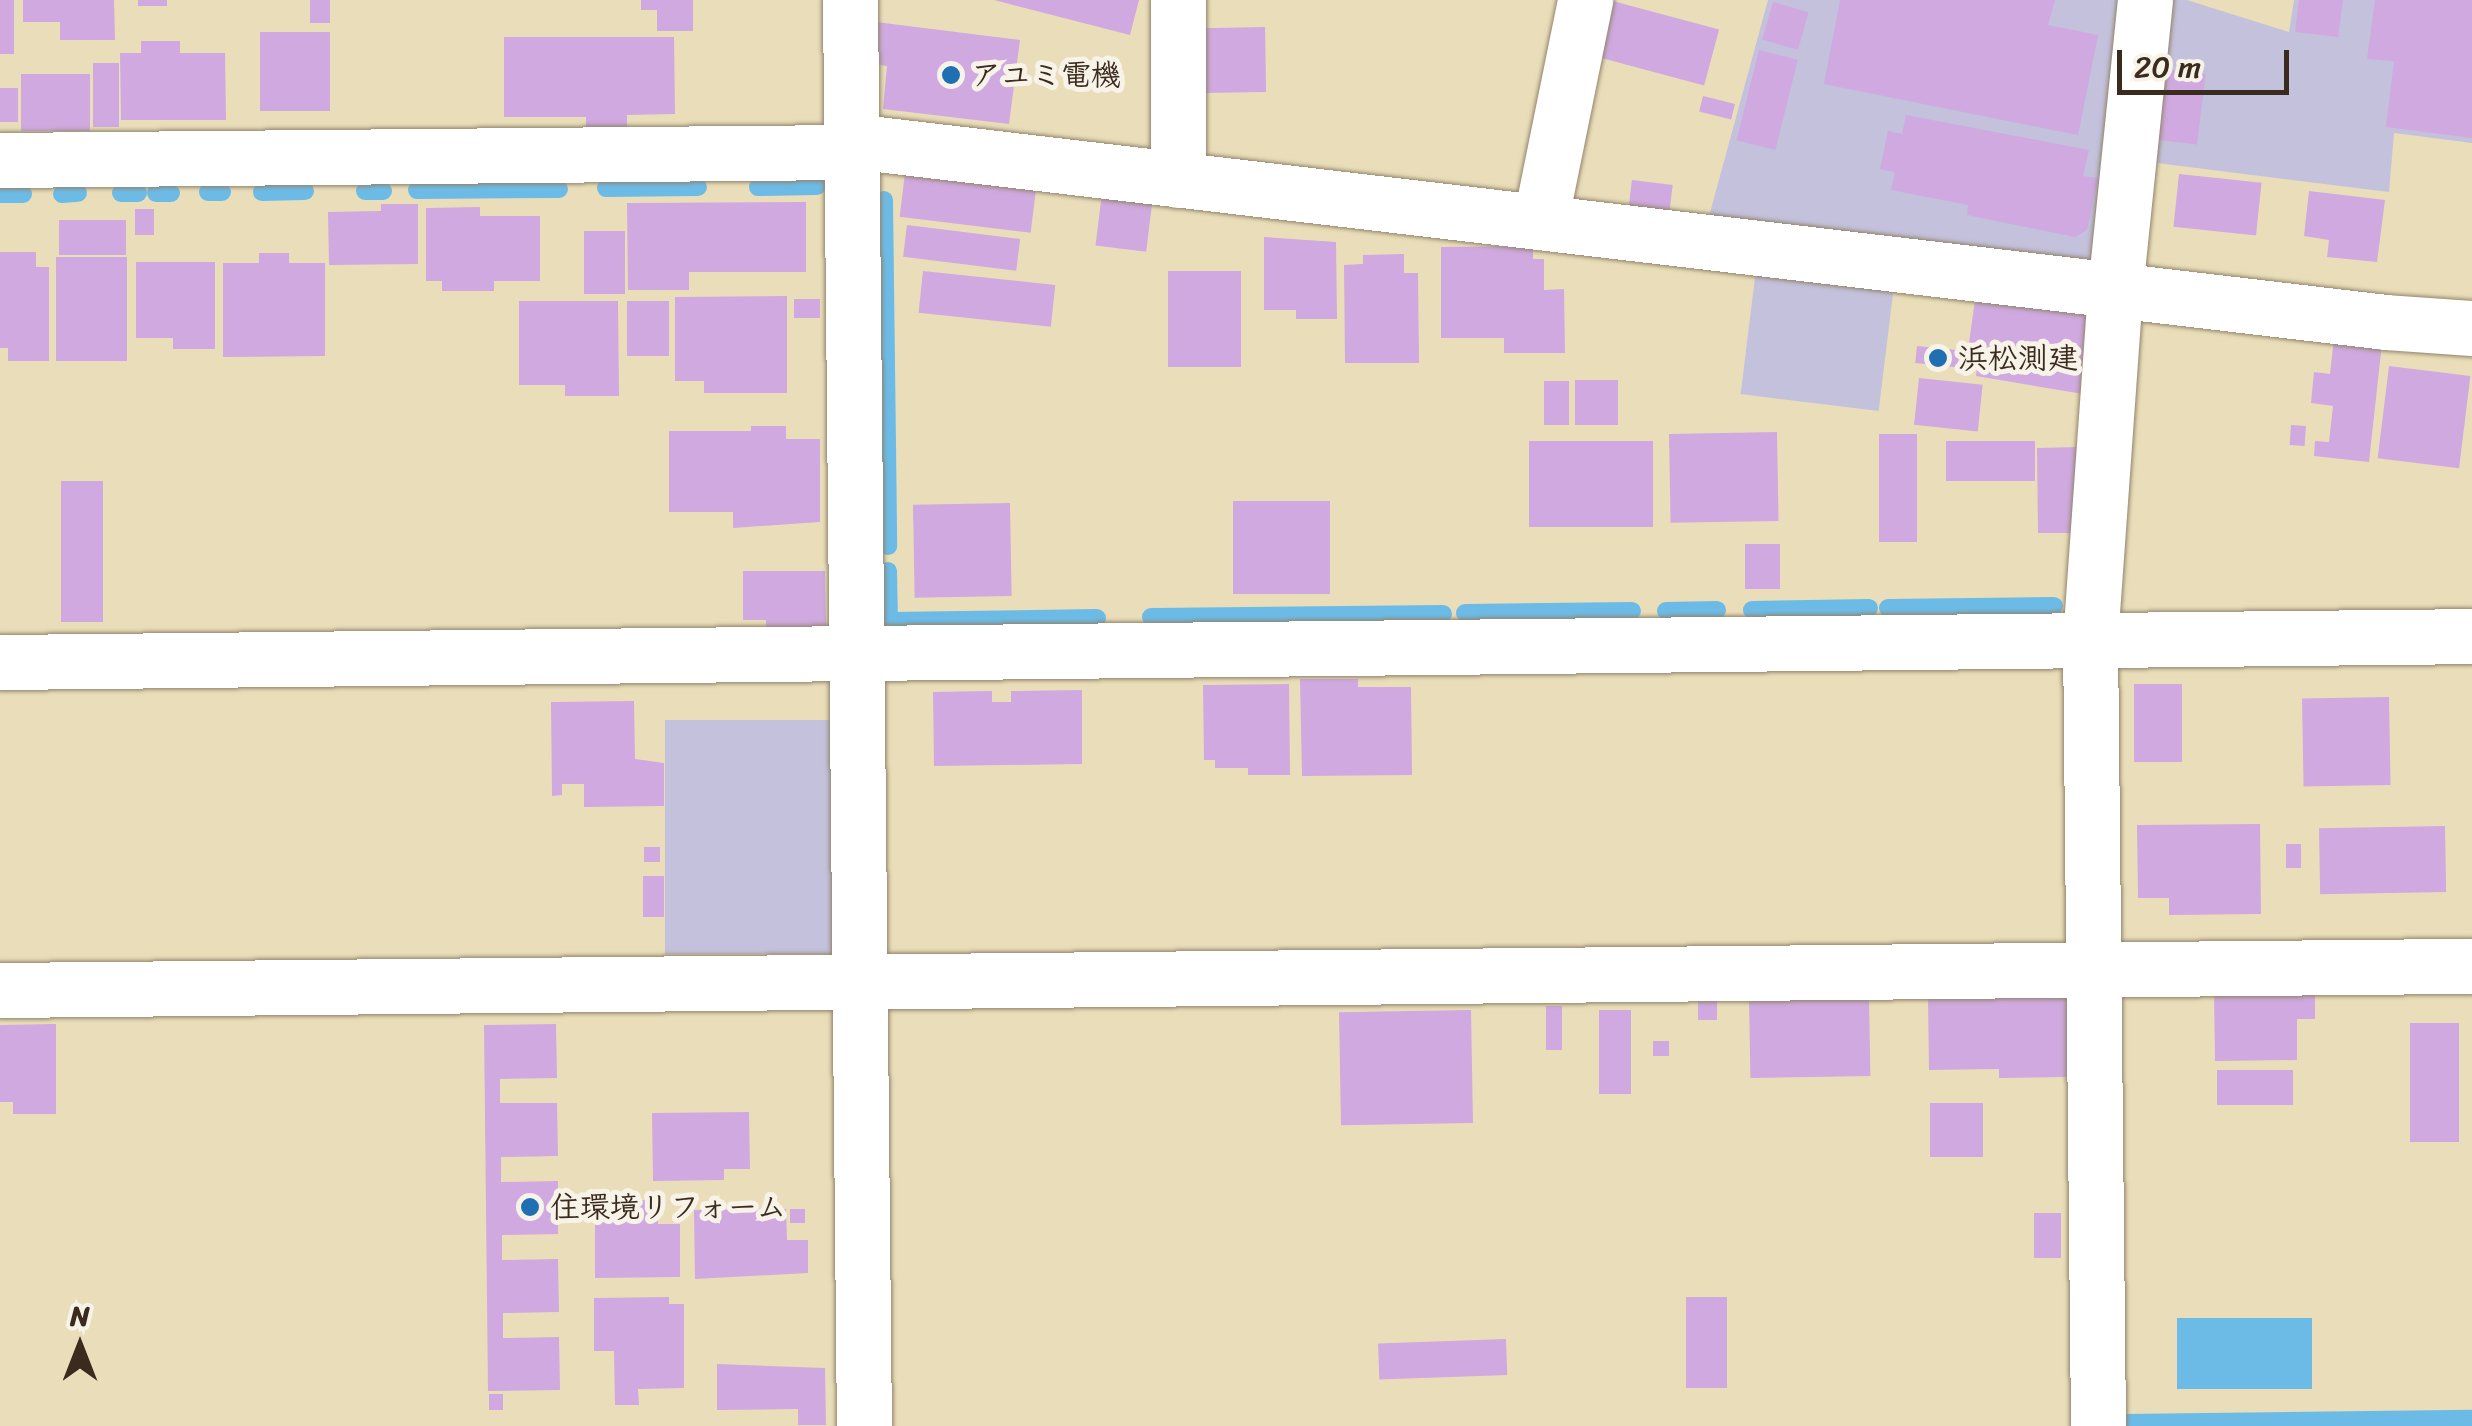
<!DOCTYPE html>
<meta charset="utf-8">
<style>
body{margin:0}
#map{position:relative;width:2472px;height:1426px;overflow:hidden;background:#eadeba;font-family:Sriracha,"Klee One",sans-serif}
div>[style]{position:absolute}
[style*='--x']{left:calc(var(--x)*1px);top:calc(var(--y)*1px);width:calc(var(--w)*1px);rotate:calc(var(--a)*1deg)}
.industrial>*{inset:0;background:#c3c1dc;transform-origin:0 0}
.water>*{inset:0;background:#6cbbe7;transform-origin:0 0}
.stream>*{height:18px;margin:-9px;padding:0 9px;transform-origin:9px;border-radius:9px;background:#6cbbe7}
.building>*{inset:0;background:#cfa9e0;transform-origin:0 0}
.roads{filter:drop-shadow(0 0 2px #92846c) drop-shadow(0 0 2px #92846c)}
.street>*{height:55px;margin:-27.5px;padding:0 27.5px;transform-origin:27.5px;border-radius:27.5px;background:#fff}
.dots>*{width:28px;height:28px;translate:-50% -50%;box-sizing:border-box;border:5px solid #f7f3e8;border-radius:50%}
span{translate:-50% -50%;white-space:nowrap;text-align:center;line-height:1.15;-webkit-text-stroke:10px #f7f3e8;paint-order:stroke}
.poi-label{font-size:30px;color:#3b2a1e;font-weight:700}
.left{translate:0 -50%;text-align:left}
.north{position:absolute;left:30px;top:1296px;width:100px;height:100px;-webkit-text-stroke:8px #f7f3e8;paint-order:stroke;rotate:0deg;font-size:28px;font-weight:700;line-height:40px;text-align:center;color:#3b2a1e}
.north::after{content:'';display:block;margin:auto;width:35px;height:45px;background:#3b2a1e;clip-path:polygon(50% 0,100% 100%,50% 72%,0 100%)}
.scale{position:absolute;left:2117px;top:50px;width:172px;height:45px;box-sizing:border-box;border:5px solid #3b2a1e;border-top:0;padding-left:12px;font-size:30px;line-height:35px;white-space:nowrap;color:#3b2a1e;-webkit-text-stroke:8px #f7f3e8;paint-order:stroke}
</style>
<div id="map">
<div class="industrial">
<div style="clip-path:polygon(1768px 0,2131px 0,2104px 267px,1708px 220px)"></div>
<div style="clip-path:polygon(2157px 0,2187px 0,2289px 32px,2294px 0,2472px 0,2472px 143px,2394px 133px,2389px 192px,2141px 161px)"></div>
<div style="left:1756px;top:269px;width:139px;height:126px;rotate:7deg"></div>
<div style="left:837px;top:720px;width:234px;height:172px;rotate:90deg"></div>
</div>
<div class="water">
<div style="left:2312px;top:1318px;width:71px;height:135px;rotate:90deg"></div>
</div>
<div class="stream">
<div style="--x:758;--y:187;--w:59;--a:-1"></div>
<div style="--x:606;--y:188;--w:92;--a:-0.6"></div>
<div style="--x:417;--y:190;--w:142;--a:-0.4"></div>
<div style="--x:365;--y:191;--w:18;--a:0"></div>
<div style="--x:208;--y:192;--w:14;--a:0"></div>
<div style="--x:262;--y:192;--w:43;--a:-1.3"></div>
<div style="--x:121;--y:193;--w:17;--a:0"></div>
<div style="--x:156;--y:193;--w:15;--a:0"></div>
<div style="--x:0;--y:194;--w:23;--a:0"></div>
<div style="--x:62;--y:194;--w:16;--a:-4"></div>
<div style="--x:884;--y:200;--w:346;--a:89.3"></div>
<div style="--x:888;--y:571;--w:50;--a:88.9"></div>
<div style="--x:889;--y:621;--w:208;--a:-0.8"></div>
<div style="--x:1888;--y:608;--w:166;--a:-0.7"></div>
<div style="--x:1752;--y:610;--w:117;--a:-1"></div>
<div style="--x:1666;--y:611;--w:51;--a:-1.1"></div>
<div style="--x:1465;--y:613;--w:167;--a:-0.7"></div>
<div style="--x:1151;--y:617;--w:292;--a:-0.6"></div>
<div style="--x:2122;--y:1423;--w:350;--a:-0.7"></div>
</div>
<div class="building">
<div style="left:0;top:0;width:14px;height:54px"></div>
<div style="clip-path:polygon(23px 0,114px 0,115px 40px,60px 40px,60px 22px,23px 22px)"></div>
<div style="left:138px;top:0;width:29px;height:6px"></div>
<div style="left:310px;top:0;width:20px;height:23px"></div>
<div style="clip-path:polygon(641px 0,693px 0,693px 31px,657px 31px,657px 10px,641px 10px)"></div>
<div style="clip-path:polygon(994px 0,1139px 0,1130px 35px)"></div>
<div style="left:1609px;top:0;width:114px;height:58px;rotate:15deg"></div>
<div style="clip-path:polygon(1840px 0,2055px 0,2048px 25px,2098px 35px,2078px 135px,1824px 84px)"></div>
<div style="clip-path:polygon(2299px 0,2343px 0,2338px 37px,2295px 32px)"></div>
<div style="clip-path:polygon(2375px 0,2472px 0,2472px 138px,2386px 127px,2394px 61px,2367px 59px)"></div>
<div style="left:1773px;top:2px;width:37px;height:39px;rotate:16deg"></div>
<div style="clip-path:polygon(876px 22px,1020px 40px,1009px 124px,883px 109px,887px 66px,872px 64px)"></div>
<div style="left:1265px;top:27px;width:65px;height:65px;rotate:89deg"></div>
<div style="left:260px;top:32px;width:70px;height:79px"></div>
<div style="clip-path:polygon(504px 37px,674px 37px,675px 114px,627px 115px,627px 128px,586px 128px,586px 117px,504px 117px)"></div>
<div style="clip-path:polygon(141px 41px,180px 41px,180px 53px,225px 53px,226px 120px,121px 120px,120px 53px,141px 53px)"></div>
<div style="left:1759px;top:50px;width:40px;height:93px;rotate:14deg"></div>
<div style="left:93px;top:63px;width:26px;height:64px"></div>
<div style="left:2156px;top:68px;width:50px;height:71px;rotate:7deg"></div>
<div style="left:21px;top:74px;width:69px;height:57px"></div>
<div style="left:0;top:88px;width:18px;height:34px"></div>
<div style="left:1703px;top:96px;width:33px;height:16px;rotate:14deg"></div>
<div style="clip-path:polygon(1906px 115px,2089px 150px,2083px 176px,2098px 178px,2087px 230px,2075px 237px,1967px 215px,1968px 205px,1891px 190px,1895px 172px,1880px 169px,1888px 131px,1902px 134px)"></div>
<div style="left:905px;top:173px;width:132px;height:44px;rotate:7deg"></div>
<div style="left:2179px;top:174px;width:83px;height:53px;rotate:6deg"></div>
<div style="left:1632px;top:180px;width:41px;height:28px;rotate:7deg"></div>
<div style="clip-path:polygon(2309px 191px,2385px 200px,2377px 262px,2327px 257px,2329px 240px,2304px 236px)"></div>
<div style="left:1102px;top:193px;width:51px;height:53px;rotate:7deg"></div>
<div style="clip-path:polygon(806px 202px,806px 272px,689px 272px,689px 290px,628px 290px,627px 203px)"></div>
<div style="clip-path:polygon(381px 204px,418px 204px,418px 264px,329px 265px,328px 212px,381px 211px)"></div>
<div style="clip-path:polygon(480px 207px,480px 216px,540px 216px,540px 281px,494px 281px,494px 291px,442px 291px,442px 281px,426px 281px,426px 208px)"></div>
<div style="left:135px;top:209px;width:19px;height:26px"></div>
<div style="left:59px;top:220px;width:67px;height:35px"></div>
<div style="left:907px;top:225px;width:114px;height:32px;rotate:7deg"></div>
<div style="left:584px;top:231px;width:41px;height:63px"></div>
<div style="clip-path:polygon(1264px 237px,1336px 242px,1337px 319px,1296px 319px,1296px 310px,1264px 310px)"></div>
<div style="clip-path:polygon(1533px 246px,1533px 259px,1544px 259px,1544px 290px,1564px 289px,1565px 353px,1504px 353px,1504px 338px,1441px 338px,1441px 247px)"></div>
<div style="clip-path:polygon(0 252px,36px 252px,36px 267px,49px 267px,49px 361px,8px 361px,8px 348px,0 348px)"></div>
<div style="clip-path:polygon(259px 253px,289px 253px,289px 263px,325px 263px,325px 356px,223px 357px,223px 263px,259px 263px)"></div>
<div style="clip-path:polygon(1404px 254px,1404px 273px,1418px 273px,1419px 363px,1345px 363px,1344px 265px,1363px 264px,1363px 255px)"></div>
<div style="left:127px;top:257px;width:104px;height:71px;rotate:90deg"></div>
<div style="clip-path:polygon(136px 262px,215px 262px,215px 349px,173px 349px,173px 338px,136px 338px)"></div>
<div style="left:923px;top:271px;width:133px;height:42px;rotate:6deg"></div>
<div style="left:1241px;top:271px;width:96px;height:73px;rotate:90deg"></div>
<div style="clip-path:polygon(787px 296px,787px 393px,704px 393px,704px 381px,675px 381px,675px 297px)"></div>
<div style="left:794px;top:299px;width:26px;height:19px"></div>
<div style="clip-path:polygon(1975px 300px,2093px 313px,2083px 394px,1976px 376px,1980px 344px,1969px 343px)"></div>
<div style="clip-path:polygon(519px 301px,618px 301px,619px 396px,565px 396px,565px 385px,519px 385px)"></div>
<div style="left:627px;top:301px;width:42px;height:55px"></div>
<div style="clip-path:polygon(2334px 338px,2382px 343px,2369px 462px,2314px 456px,2315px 441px,2329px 442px,2333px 406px,2311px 403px,2314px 372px,2330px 374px)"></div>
<div style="left:1917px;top:346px;width:44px;height:17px;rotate:6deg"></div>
<div style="left:2389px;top:366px;width:82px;height:93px;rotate:7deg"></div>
<div style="left:1919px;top:378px;width:64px;height:47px;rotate:6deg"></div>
<div style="left:1575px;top:380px;width:43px;height:45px"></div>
<div style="left:1544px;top:381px;width:25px;height:44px"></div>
<div style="left:2291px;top:425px;width:15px;height:20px;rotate:4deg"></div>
<div style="clip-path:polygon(751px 426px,786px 426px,786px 439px,820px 439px,820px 522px,733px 528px,733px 512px,669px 512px,669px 431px,751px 431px)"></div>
<div style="left:1777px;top:432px;width:89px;height:108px;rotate:89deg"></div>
<div style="left:1917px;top:434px;width:108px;height:38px;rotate:90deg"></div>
<div style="left:1529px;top:441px;width:124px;height:86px"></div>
<div style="left:1946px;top:441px;width:89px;height:40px"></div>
<div style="clip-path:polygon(2079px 447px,2073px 533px,2038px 533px,2037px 448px)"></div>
<div style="left:103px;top:481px;width:141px;height:42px;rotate:90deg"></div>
<div style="left:1233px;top:501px;width:97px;height:93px"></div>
<div style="left:1010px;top:503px;width:93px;height:97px;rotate:89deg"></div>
<div style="left:1745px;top:544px;width:35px;height:45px"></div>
<div style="clip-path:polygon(743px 571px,825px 571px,826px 628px,766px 629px,766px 620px,743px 620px)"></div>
<div style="clip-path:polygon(1300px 679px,1358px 679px,1358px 687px,1411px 687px,1412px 775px,1302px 776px)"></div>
<div style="clip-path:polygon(1289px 684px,1290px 775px,1248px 775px,1248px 768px,1215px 768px,1215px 760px,1204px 760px,1203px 685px)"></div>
<div style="left:2134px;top:684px;width:48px;height:78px"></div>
<div style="clip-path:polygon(1082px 690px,1082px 764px,934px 766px,933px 692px,992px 691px,992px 702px,1011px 702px,1011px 691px)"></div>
<div style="left:2389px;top:697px;width:88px;height:87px;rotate:89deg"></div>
<div style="clip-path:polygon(634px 701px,635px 759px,664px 763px,664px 806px,584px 807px,584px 784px,562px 784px,562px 795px,552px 796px,551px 702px)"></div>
<div style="clip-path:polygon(2260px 824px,2261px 914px,2169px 915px,2169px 898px,2138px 898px,2137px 825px)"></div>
<div style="left:2445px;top:826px;width:66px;height:126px;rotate:89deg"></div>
<div style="left:2286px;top:844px;width:15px;height:24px"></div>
<div style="left:660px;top:847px;width:15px;height:16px;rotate:90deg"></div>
<div style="left:643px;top:876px;width:21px;height:41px"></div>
<div style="clip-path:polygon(2315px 989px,2315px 1019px,2297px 1019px,2297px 1060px,2215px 1061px,2214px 991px)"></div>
<div style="clip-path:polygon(2067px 996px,2068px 1077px,1999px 1078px,1999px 1069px,1929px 1070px,1928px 997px)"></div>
<div style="left:1869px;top:997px;width:79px;height:120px;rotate:89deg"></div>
<div style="left:1717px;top:1000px;width:20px;height:19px;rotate:90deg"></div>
<div style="left:1546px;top:1006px;width:16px;height:44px"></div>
<div style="left:1471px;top:1010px;width:113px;height:132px;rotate:89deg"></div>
<div style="left:1599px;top:1010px;width:32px;height:84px"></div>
<div style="left:2459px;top:1023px;width:119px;height:49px;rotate:90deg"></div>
<div style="clip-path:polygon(56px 1024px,56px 1114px,13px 1114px,13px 1102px,0 1102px,0 1025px)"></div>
<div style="clip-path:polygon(556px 1024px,557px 1078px,500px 1079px,500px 1103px,557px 1103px,558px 1156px,501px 1157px,501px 1182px,558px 1181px,558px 1234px,502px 1235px,502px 1260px,558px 1259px,559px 1312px,503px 1313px,503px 1338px,559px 1337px,560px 1390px,488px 1391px,484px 1025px)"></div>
<div style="left:1653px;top:1041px;width:16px;height:15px"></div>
<div style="left:2293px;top:1070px;width:35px;height:76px;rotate:90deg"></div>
<div style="left:1930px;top:1103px;width:53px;height:54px"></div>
<div style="clip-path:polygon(749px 1112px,750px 1169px,724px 1169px,724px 1180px,653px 1181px,652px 1113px)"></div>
<div style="clip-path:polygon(658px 1200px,658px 1224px,680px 1224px,680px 1277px,595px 1278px,595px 1201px)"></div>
<div style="clip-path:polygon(786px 1209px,787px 1240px,808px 1240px,808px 1273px,695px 1279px,694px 1210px)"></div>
<div style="left:790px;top:1209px;width:15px;height:14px"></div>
<div style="left:2034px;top:1213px;width:27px;height:45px"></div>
<div style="clip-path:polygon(669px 1297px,669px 1304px,684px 1304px,684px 1388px,638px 1389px,639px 1405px,615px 1405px,614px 1351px,594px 1351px,594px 1298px)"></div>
<div style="left:1686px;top:1297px;width:41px;height:91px"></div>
<div style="left:1506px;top:1339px;width:36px;height:128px;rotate:88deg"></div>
<div style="clip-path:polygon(717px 1364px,825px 1368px,826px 1425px,798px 1425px,798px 1409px,717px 1410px)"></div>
<div style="left:489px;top:1394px;width:14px;height:16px"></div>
</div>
<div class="roads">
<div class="street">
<div style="--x:850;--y:0;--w:1426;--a:89.44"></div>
<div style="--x:852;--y:141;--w:1545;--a:6.73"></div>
<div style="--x:2386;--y:322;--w:86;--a:4"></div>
<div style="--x:0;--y:160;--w:852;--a:-0.54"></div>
<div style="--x:1178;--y:180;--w:180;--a:-90"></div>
<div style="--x:1540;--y:222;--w:227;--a:-78.5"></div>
<div style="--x:0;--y:662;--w:2472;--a:-0.6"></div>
<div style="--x:0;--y:990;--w:2472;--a:-0.56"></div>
<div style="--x:2098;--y:1426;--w:786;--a:-90.58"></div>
<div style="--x:2090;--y:640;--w:351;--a:-85.9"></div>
<div style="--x:2115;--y:290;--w:292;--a:-84.1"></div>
</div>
</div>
<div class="dots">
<div style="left:951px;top:75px;background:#1f6fb2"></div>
<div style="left:1938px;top:358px;background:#1f6fb2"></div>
<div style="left:530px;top:1207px;background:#1f6fb2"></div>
</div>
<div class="poi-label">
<span class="left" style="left:971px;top:75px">アユミ電機</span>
<span class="left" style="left:1958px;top:358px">浜松測建</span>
<span class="left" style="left:550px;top:1207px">住環境リフォーム</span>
</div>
<div class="north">N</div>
<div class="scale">20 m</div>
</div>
